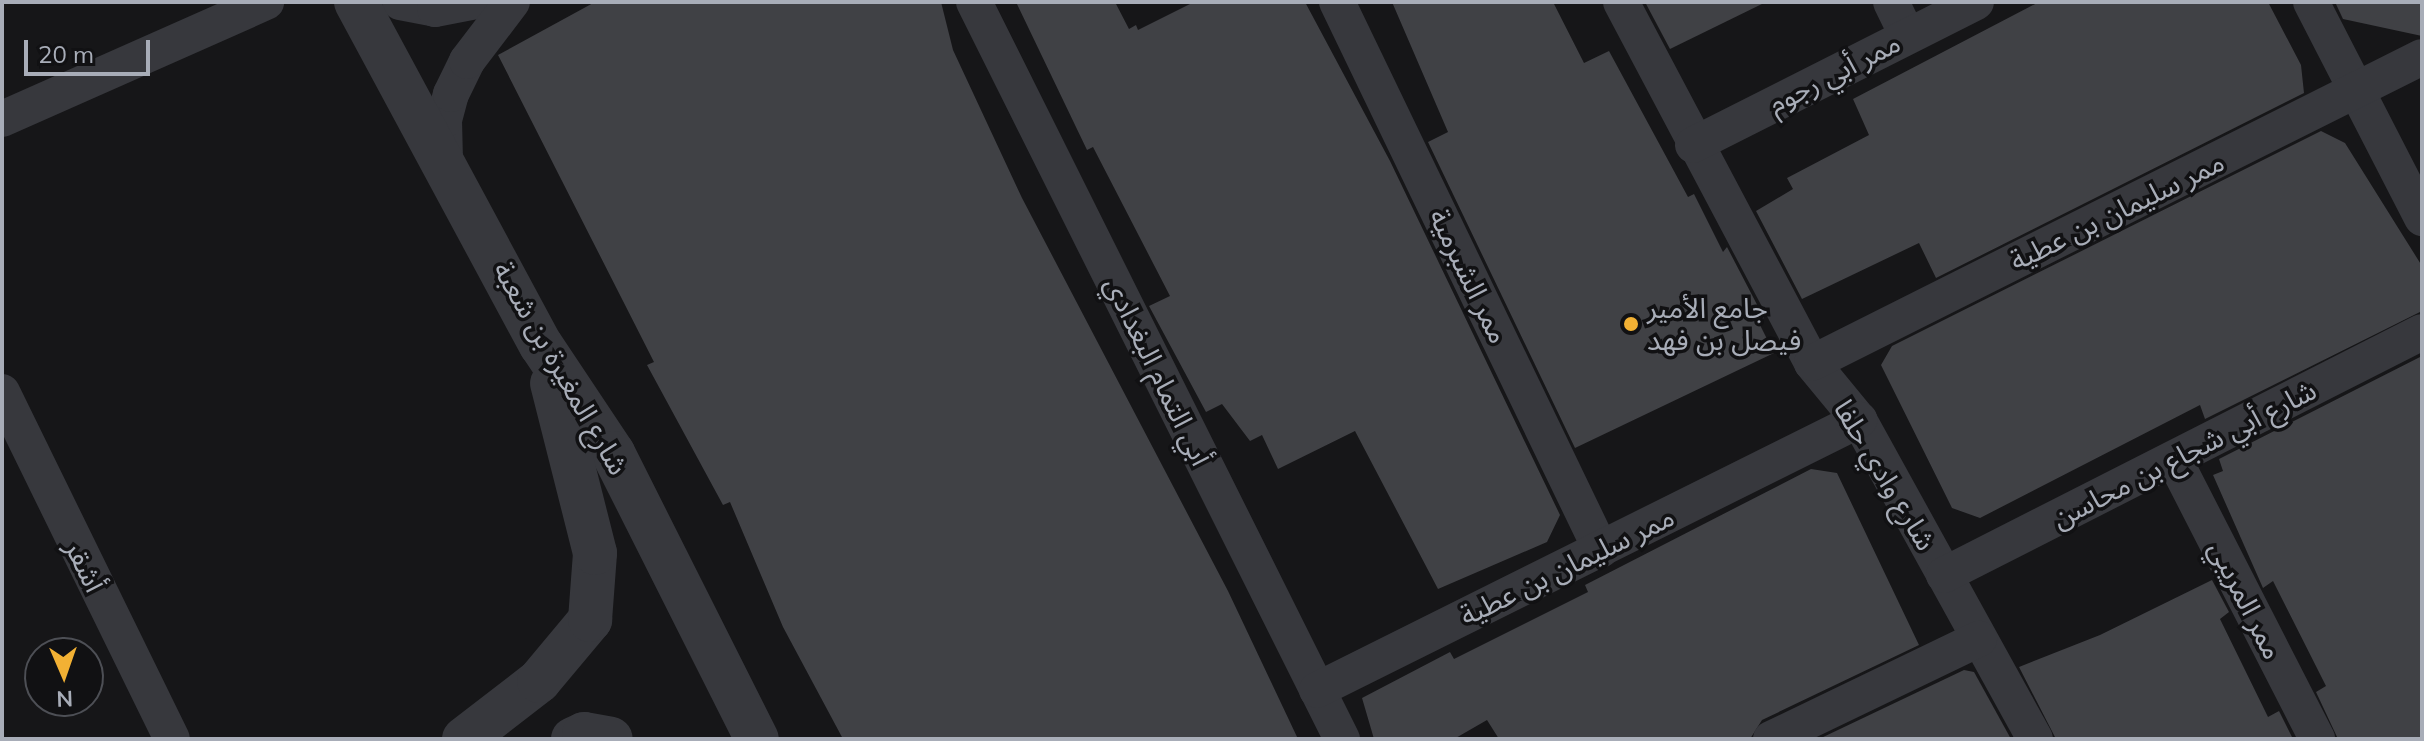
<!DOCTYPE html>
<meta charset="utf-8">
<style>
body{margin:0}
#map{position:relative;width:2424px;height:741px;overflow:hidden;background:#161618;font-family:Mulish,"Noto Sans Arabic",sans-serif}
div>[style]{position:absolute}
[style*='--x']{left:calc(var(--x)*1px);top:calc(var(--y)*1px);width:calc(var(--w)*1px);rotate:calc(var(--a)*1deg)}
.building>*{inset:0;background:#404145}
.minor>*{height:36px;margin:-18px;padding:0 18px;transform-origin:18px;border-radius:18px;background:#37383d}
.tertiary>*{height:44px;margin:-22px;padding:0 22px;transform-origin:22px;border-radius:22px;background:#37383d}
.dots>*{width:22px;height:22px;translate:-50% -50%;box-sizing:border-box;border:4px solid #111113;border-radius:50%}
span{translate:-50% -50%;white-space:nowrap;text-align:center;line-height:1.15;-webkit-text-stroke:7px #111113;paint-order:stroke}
.street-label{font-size:28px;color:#a8adb8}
.poi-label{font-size:28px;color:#a8adb8}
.left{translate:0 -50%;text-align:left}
.frame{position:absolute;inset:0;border:4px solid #a8adb8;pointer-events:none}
.north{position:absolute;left:24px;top:637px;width:80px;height:80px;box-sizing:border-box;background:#111113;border:2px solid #4d4f55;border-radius:50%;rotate:178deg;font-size:22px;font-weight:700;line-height:32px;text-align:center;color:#a8adb8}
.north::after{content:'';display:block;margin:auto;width:28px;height:36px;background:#f2b134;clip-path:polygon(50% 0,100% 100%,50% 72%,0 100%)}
.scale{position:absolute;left:24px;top:40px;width:126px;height:36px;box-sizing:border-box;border:4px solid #a8adb8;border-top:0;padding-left:10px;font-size:24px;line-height:28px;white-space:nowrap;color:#a8adb8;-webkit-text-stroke:6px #111113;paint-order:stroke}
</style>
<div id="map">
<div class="building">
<div style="clip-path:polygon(595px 2px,941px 2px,953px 50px,1022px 198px,1228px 591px,1298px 739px,843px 739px,783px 627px,730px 502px,723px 505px,647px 365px,654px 362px,498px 55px)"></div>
<div style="clip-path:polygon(1016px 2px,1115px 2px,1129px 29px,1136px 25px,1138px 30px,1194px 2px,1305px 2px,1390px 161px,1560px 515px,1547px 542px,1438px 589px,1355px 431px,1278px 469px,1262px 435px,1250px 441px,1222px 404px,1206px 412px,1149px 306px,1170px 296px,1093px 147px,1087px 150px)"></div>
<div style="clip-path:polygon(1392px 2px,1553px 2px,1584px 63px,1609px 51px,1688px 197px,1694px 194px,1723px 252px,1727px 247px,1764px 318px,1758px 321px,1774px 353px,1575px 448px,1428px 142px,1448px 132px)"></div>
<div style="clip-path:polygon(1645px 2px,1766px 2px,1670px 49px)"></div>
<div style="clip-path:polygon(2039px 2px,2268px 2px,2301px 65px,2304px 93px,1936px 278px,1919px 243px,1802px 299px,1756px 211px,1793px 189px,1787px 178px,1869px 135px,1853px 99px)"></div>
<div style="clip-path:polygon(2335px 2px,2422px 2px,2422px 36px,2343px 19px)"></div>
<div style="clip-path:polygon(2321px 131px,2345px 143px,2422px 266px,2422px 311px,2205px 419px,2200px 405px,1980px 518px,1952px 508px,1881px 365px,1892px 346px)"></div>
<div style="clip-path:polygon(2422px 356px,2422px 739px,2338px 739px,2316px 692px,2326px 686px,2273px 581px,2263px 588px,2213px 475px,2223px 471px,2219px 459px)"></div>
<div style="clip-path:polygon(1811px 469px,1837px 473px,1919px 645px,1762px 720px,1750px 739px,1499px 739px,1487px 720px,1454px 739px,1374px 739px,1362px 698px,1450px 652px,1454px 659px,1588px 592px,1585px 585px)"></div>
<div style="clip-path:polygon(2212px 580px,2229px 612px,2220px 619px,2268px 717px,2279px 711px,2293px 739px,2056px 739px,2019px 667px,2100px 635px)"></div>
<div style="clip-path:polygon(1964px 670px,1974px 672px,2011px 739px,1819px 739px)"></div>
</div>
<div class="minor">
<div style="--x:400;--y:2;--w:36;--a:11"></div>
<div style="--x:435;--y:9;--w:38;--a:-11"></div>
<div style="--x:974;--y:2;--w:824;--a:63.47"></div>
<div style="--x:1337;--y:2;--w:608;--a:64.28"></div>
<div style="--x:1621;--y:2;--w:408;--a:62.1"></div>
<div style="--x:1812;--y:363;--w:74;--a:50.5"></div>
<div style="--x:1859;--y:420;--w:364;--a:61.1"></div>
<div style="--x:1891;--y:2;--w:37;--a:64"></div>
<div style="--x:2311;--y:2;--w:243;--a:62.8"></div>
<div style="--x:2;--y:119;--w:289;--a:-23.9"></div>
<div style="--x:1693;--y:145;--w:317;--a:-26.8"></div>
<div style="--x:445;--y:161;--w:41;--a:-91.4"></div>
<div style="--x:444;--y:120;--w:27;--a:-75"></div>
<div style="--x:451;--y:94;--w:37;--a:-64"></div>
<div style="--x:467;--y:61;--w:74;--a:-52.7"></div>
<div style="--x:1812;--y:363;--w:682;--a:-26.64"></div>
<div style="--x:2;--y:392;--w:386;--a:63.9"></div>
<div style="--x:2175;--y:461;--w:312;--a:62.9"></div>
<div style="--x:1944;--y:575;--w:536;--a:-26.95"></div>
<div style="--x:1317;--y:690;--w:606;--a:-26.48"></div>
<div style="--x:1771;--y:739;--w:231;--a:-25.7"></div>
</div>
<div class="tertiary">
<div style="--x:356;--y:2;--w:390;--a:61.7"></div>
<div style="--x:541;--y:345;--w:130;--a:56.3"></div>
<div style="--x:613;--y:453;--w:320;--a:63.3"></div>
<div style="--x:464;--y:739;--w:95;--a:-37.7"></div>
<div style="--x:539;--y:681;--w:80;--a:-50.1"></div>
<div style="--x:590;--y:620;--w:67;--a:-85.7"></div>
<div style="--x:595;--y:553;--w:175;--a:-104.2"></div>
<div style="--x:573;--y:739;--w:12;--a:-24"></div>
<div style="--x:584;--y:734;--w:27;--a:10"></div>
</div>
<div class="dots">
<div style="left:1631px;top:324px;background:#f2b134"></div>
</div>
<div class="street-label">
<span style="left:1834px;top:73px;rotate:-27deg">ممر أبي رجوم</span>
<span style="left:2117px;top:211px;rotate:-26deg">ممر سليمان بن عطية</span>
<span style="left:1469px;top:276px;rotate:64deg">ممر الشبرمية</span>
<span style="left:561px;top:368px;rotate:60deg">شارع المغيرة بن شعبة</span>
<span style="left:1158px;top:371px;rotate:64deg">أبي التمام البغدادي</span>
<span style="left:2184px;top:454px;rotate:-27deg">شارع أبي شجاع بن محاسن</span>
<span style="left:1885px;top:475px;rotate:59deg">شارع وادي حلفا</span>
<span style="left:85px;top:566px;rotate:64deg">أشقر</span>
<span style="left:1567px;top:566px;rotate:-26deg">ممر سليمان بن عطية</span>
<span style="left:2246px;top:600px;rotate:63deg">ممر المريبي</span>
</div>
<div class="poi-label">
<span class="left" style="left:1647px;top:324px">جامع الأمير<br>فيصل بن فهد</span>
</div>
<div class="frame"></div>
<div class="north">N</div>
<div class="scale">20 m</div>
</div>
